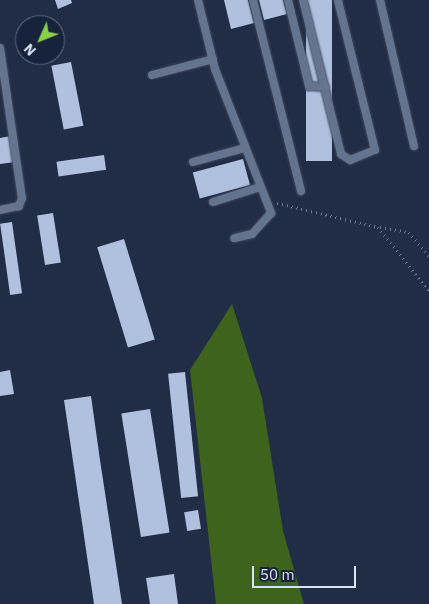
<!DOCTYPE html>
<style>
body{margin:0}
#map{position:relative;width:429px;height:604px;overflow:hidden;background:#212d45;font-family:"IBM Plex Sans",sans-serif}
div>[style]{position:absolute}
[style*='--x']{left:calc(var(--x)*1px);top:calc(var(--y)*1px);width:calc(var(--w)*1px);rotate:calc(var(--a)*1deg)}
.forest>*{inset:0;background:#3e631d}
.building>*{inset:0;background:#b0c1e0;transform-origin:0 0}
.path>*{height:2.5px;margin-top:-1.25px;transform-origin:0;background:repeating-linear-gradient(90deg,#6e798e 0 1px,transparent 0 5px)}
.roads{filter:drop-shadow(0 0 1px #404b5f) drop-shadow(0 0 1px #404b5f)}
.service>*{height:8px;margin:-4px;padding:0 4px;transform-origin:4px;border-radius:4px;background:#64738e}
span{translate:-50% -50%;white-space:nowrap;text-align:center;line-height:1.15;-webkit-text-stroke:5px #17233a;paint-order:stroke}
.north{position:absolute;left:15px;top:15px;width:50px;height:50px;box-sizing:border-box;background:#17233a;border:1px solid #657084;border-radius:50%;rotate:226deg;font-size:14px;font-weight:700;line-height:20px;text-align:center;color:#dae3f3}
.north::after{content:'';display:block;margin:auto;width:18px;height:22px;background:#88cf4a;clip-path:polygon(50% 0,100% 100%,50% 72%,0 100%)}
.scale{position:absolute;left:252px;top:566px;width:104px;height:22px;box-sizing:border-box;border:2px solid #dae3f3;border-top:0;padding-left:6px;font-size:15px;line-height:18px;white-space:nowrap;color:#dae3f3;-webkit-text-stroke:4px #17233a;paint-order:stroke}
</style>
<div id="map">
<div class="forest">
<div style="clip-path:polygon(232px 304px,262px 398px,283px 531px,304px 604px,216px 604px,190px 370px)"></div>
</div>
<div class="building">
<div style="clip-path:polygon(55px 0,71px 0,72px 3px,58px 9px)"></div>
<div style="clip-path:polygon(224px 0,248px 0,254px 23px,231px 29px)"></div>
<div style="clip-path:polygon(259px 0,283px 0,287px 14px,264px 20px)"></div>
<div style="left:306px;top:0;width:26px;height:161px"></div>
<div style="left:71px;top:62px;width:65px;height:20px;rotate:79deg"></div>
<div style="clip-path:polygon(11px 136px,15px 162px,0 164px,0 138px)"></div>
<div style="left:104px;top:155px;width:15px;height:48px;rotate:82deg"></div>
<div style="left:243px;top:159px;width:27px;height:52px;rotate:75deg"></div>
<div style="left:53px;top:213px;width:50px;height:16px;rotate:81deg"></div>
<div style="left:12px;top:222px;width:72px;height:12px;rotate:82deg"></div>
<div style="left:124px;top:239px;width:105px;height:28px;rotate:73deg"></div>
<div style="clip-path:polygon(10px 370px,14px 394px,0 396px,0 372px)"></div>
<div style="left:185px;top:372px;width:125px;height:17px;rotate:84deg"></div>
<div style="clip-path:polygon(91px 396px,100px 460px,122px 604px,94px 604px,64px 400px)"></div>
<div style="left:150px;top:409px;width:125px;height:29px;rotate:81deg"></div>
<div style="left:198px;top:510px;width:19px;height:14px;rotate:81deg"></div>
<div style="clip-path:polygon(174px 574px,178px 604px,150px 604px,146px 578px)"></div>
</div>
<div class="path">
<div style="--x:277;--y:203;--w:104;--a:13.4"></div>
<div style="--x:378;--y:227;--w:82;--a:51.4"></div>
<div style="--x:380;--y:227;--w:29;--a:10"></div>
<div style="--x:409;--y:232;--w:32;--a:51"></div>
</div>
<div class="roads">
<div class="service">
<div style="--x:198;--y:0;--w:71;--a:76.2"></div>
<div style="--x:215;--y:69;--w:155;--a:68.7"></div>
<div style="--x:271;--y:213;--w:28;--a:132"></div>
<div style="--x:252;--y:234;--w:18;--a:167"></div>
<div style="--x:253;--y:0;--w:197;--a:75.9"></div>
<div style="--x:288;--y:0;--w:89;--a:76.3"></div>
<div style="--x:309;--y:86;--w:16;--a:4"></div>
<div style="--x:303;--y:0;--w:159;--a:76.1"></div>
<div style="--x:341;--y:154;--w:11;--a:34"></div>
<div style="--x:350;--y:160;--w:27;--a:-22"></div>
<div style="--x:375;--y:150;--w:154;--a:-103.9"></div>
<div style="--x:380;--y:0;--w:150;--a:76.9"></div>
<div style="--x:0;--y:48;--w:152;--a:81.7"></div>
<div style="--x:22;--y:198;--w:9;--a:111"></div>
<div style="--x:19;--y:206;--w:19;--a:168"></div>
<div style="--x:152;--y:75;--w:63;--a:-14.7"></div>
<div style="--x:193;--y:162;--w:54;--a:-15.1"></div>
<div style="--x:213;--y:202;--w:49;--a:-17.7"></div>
</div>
</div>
<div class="north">N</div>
<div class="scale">50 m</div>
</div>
